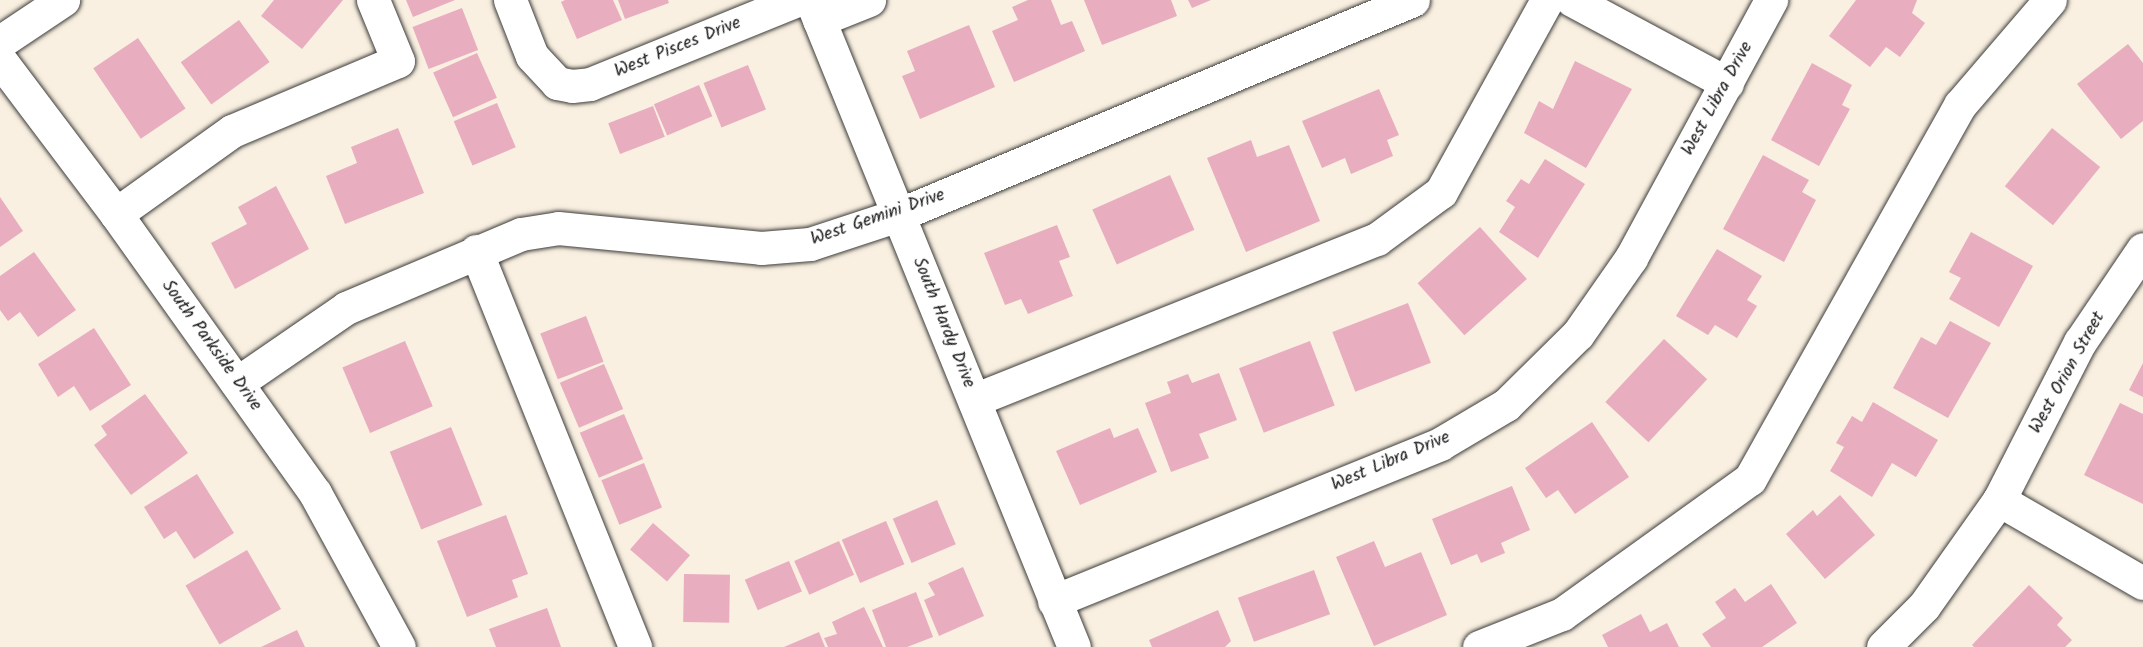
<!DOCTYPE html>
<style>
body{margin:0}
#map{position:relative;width:2143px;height:647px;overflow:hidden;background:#f9f0e1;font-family:Kalam,sans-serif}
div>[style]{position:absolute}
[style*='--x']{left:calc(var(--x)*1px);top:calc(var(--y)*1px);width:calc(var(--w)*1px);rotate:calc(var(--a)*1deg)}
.building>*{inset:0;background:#e8adbf;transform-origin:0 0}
.roads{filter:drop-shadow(0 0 2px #3d3c3a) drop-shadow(0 0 2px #3d3c3a)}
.minor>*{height:33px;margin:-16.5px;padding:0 16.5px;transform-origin:16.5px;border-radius:16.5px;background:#fff}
span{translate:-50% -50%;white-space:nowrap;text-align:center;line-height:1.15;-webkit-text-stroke:6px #fff;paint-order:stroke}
.street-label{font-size:18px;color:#1c1c1c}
</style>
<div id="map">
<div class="building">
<div style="clip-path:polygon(274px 0,343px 0,302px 49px,261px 16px)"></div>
<div style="clip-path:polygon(406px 0,455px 0,413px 17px)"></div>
<div style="clip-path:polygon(565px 0,613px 0,622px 20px,577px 39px,561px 2px)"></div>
<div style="clip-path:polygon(618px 0,668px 0,669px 3px,625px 19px)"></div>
<div style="clip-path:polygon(1028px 0,1051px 0,1061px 25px,1072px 21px,1085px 51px,1014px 82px,992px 31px,1018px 20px,1012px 7px)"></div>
<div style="clip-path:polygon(1084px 0,1171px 0,1177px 16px,1102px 45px)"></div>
<div style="clip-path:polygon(1188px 0,1211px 0,1192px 8px)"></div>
<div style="clip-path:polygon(1856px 0,1917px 0,1912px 13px,1925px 23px,1900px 57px,1886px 47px,1870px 67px,1829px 36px)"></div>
<div style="left:462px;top:8px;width:45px;height:53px;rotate:69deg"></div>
<div style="left:239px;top:20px;width:52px;height:72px;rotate:54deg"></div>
<div style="clip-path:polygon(969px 25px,995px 87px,920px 119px,902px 76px,915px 71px,907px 51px)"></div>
<div style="left:138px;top:38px;width:85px;height:54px;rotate:56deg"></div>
<div style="clip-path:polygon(2128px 44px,2143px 63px,2143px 121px,2121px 139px,2077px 84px)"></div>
<div style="left:477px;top:53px;width:49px;height:48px;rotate:66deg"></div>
<div style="clip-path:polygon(1575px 61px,1632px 89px,1586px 168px,1524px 133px,1539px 101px,1553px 109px)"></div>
<div style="clip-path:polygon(1812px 63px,1852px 85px,1842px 105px,1850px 109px,1819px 166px,1771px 140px)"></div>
<div style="left:748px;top:65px;width:48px;height:48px;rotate:68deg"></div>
<div style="left:699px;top:85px;width:34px;height:49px;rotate:67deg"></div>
<div style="clip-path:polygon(1379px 89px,1399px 135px,1387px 140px,1393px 156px,1351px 174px,1345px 158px,1322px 168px,1302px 121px)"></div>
<div style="left:497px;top:103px;width:48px;height:47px;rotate:67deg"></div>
<div style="left:653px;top:106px;width:33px;height:48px;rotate:69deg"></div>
<div style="clip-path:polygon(398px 128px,424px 193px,345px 224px,326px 176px,357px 163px,351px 147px)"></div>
<div style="left:2052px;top:128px;width:62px;height:75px;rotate:39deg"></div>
<div style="clip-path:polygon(1251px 140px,1257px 157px,1289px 145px,1320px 221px,1246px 252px,1207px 158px)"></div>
<div style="clip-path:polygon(1763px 155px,1809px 180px,1802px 192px,1816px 200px,1784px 262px,1723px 229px)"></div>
<div style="clip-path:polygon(1545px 159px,1585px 184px,1538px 258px,1499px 232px,1515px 207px,1506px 201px,1521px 179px,1529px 184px)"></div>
<div style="left:1170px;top:175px;width:60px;height:85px;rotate:66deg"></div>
<div style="clip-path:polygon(276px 186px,309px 249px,235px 289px,211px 243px,247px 224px,238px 207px)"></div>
<div style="clip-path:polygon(0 197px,23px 231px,0 247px)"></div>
<div style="clip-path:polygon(1057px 225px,1070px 257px,1059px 261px,1073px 296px,1028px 314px,1021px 299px,1005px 305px,984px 253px)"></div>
<div style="left:1480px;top:227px;width:70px;height:84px;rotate:48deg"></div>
<div style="clip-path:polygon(1971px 232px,2033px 266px,1999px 327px,1949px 299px,1961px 278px,1949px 272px)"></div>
<div style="clip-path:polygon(1717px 249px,1762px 276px,1747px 300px,1757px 306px,1737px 338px,1715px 325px,1708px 335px,1676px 316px)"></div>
<div style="clip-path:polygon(34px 252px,76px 310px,38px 337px,20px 312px,8px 321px,0 310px,0 276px)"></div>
<div style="left:1408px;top:303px;width:64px;height:81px;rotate:69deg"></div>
<div style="left:586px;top:316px;width:49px;height:49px;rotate:69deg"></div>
<div style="clip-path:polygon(1950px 321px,1991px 343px,1948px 418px,1893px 388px,1921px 337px,1936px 345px)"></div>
<div style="clip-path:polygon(94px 328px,131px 385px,90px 411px,74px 386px,58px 397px,38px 364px)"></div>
<div style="left:1664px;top:339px;width:59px;height:86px;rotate:43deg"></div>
<div style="left:405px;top:341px;width:71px;height:68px;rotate:67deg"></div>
<div style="left:1310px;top:341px;width:69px;height:76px;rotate:69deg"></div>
<div style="clip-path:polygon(2143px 363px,2143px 397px,2129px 390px)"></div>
<div style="left:604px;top:364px;width:49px;height:48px;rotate:67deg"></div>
<div style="clip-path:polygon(1219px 373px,1237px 420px,1199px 434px,1209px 458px,1171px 472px,1145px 403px,1171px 393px,1167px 382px,1188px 374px,1192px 383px)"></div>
<div style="clip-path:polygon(145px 394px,188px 453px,131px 495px,94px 445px,107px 435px,101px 426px)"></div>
<div style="clip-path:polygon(1873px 402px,1938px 440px,1916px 477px,1892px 463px,1872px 497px,1830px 471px,1844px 447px,1836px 443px,1852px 416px,1862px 422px)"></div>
<div style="clip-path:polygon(2120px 403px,2143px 414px,2143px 504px,2084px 475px)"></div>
<div style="left:624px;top:414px;width:49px;height:48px;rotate:67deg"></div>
<div style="clip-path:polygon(1592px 422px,1629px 477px,1575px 514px,1558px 490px,1546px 498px,1525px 468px)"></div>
<div style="left:451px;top:427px;width:84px;height:66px;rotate:68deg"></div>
<div style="clip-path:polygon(1110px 428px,1114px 438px,1138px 428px,1157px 472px,1080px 505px,1056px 451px)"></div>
<div style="left:644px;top:463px;width:48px;height:46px;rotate:68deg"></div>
<div style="clip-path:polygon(197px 474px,234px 533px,194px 559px,176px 531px,164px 539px,144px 507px)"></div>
<div style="clip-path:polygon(1512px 486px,1530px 530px,1501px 543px,1505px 553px,1481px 563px,1477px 554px,1451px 565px,1432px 519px)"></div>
<div style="clip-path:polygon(1840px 495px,1875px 535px,1825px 579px,1786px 534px,1813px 510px,1817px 516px)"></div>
<div style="left:937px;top:500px;width:48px;height:48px;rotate:67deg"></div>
<div style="clip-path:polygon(506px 515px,528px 574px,512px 580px,518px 597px,467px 617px,437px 541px)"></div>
<div style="left:886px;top:521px;width:47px;height:48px;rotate:67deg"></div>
<div style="left:653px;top:523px;width:49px;height:35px;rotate:41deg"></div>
<div style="left:839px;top:541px;width:37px;height:49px;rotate:66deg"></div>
<div style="clip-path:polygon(1374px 541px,1385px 567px,1421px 552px,1447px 615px,1374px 646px,1336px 557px)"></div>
<div style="left:247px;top:550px;width:68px;height:71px;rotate:60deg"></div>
<div style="left:789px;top:561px;width:33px;height:48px;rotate:67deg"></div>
<div style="clip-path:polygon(963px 567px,984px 616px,939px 636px,924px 600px,935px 595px,928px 583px)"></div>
<div style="left:1314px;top:570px;width:47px;height:81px;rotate:70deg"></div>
<div style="left:684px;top:574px;width:46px;height:48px;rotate:1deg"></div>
<div style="clip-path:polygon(1771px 584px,1797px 623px,1762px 647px,1711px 647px,1702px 634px,1726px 618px,1715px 602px,1735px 588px,1745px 602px)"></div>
<div style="clip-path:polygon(2029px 585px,2063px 618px,2057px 625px,2072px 640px,2065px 647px,1974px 647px,1972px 645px)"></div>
<div style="clip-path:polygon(916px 592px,933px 637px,907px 647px,886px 647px,872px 610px)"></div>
<div style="clip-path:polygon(864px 607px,883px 647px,828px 647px,824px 638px,837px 634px,832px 622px)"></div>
<div style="clip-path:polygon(547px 608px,561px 647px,496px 647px,489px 629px)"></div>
<div style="clip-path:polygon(1218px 610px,1231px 641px,1225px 647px,1152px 647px,1149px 640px)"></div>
<div style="clip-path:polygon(1641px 614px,1650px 632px,1667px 623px,1679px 647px,1608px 647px,1602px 635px)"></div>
<div style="clip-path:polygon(297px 630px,305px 647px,261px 647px)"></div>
<div style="clip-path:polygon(819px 632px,825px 647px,784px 647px)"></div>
</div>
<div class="roads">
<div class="minor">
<div style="--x:510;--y:0;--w:60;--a:68.6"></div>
<div style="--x:532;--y:56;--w:37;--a:47"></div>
<div style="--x:557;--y:83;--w:15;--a:11"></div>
<div style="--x:572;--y:86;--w:18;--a:-6"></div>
<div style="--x:590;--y:84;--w:223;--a:-22.1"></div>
<div style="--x:811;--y:0;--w:698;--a:67.88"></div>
<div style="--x:1572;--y:0;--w:176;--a:28.2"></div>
<div style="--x:819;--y:20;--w:54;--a:-21.8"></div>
<div style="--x:0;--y:42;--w:76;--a:-33.7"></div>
<div style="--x:0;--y:60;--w:193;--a:53"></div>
<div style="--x:116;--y:214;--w:343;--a:54.5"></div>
<div style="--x:315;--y:493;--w:175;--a:61.4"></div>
<div style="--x:116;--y:214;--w:143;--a:-35.6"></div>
<div style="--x:232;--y:131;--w:180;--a:-22.9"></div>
<div style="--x:398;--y:61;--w:66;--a:-112.3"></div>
<div style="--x:476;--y:251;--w:427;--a:68.1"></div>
<div style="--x:237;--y:383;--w:132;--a:-34.5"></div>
<div style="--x:346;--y:308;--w:190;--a:-22.9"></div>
<div style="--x:521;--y:234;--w:37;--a:-9"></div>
<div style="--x:558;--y:228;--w:204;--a:5.6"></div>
<div style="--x:761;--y:248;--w:49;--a:-4.7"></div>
<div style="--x:810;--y:244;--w:93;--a:-18.2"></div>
<div style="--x:898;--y:215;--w:558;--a:-22.66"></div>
<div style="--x:974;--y:400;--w:434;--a:-21.8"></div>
<div style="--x:1377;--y:239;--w:79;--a:-36.3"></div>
<div style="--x:1441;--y:192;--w:219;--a:-61.1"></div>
<div style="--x:1999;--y:500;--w:166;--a:30"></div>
<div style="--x:1054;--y:601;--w:417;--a:-22.1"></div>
<div style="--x:1440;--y:444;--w:77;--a:-30.6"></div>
<div style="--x:1506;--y:405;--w:101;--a:-44.6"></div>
<div style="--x:1578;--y:334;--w:93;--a:-55.1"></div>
<div style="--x:1631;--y:258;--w:294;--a:-61.5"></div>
<div style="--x:1479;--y:647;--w:89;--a:-21.7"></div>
<div style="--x:1562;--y:614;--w:231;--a:-35.7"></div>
<div style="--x:1750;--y:479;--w:429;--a:-60.7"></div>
<div style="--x:1960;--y:105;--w:138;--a:-49.4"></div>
<div style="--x:1883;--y:647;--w:58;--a:-45"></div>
<div style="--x:1924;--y:606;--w:130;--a:-54.7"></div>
<div style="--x:1999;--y:500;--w:178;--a:-62.9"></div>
<div style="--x:2080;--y:342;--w:112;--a:-55.9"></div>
</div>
</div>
<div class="street-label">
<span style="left:678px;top:48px;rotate:-22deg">West Pisces Drive</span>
<span style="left:1718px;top:99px;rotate:-61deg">West Libra Drive</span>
<span style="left:878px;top:218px;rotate:-19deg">West Gemini Drive</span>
<span style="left:943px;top:323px;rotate:68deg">South Hardy Drive</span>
<span style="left:211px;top:346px;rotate:54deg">South Parkside Drive</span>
<span style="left:2068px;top:373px;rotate:-61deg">West Orion Street</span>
<span style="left:1391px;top:462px;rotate:-23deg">West Libra Drive</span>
</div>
</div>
